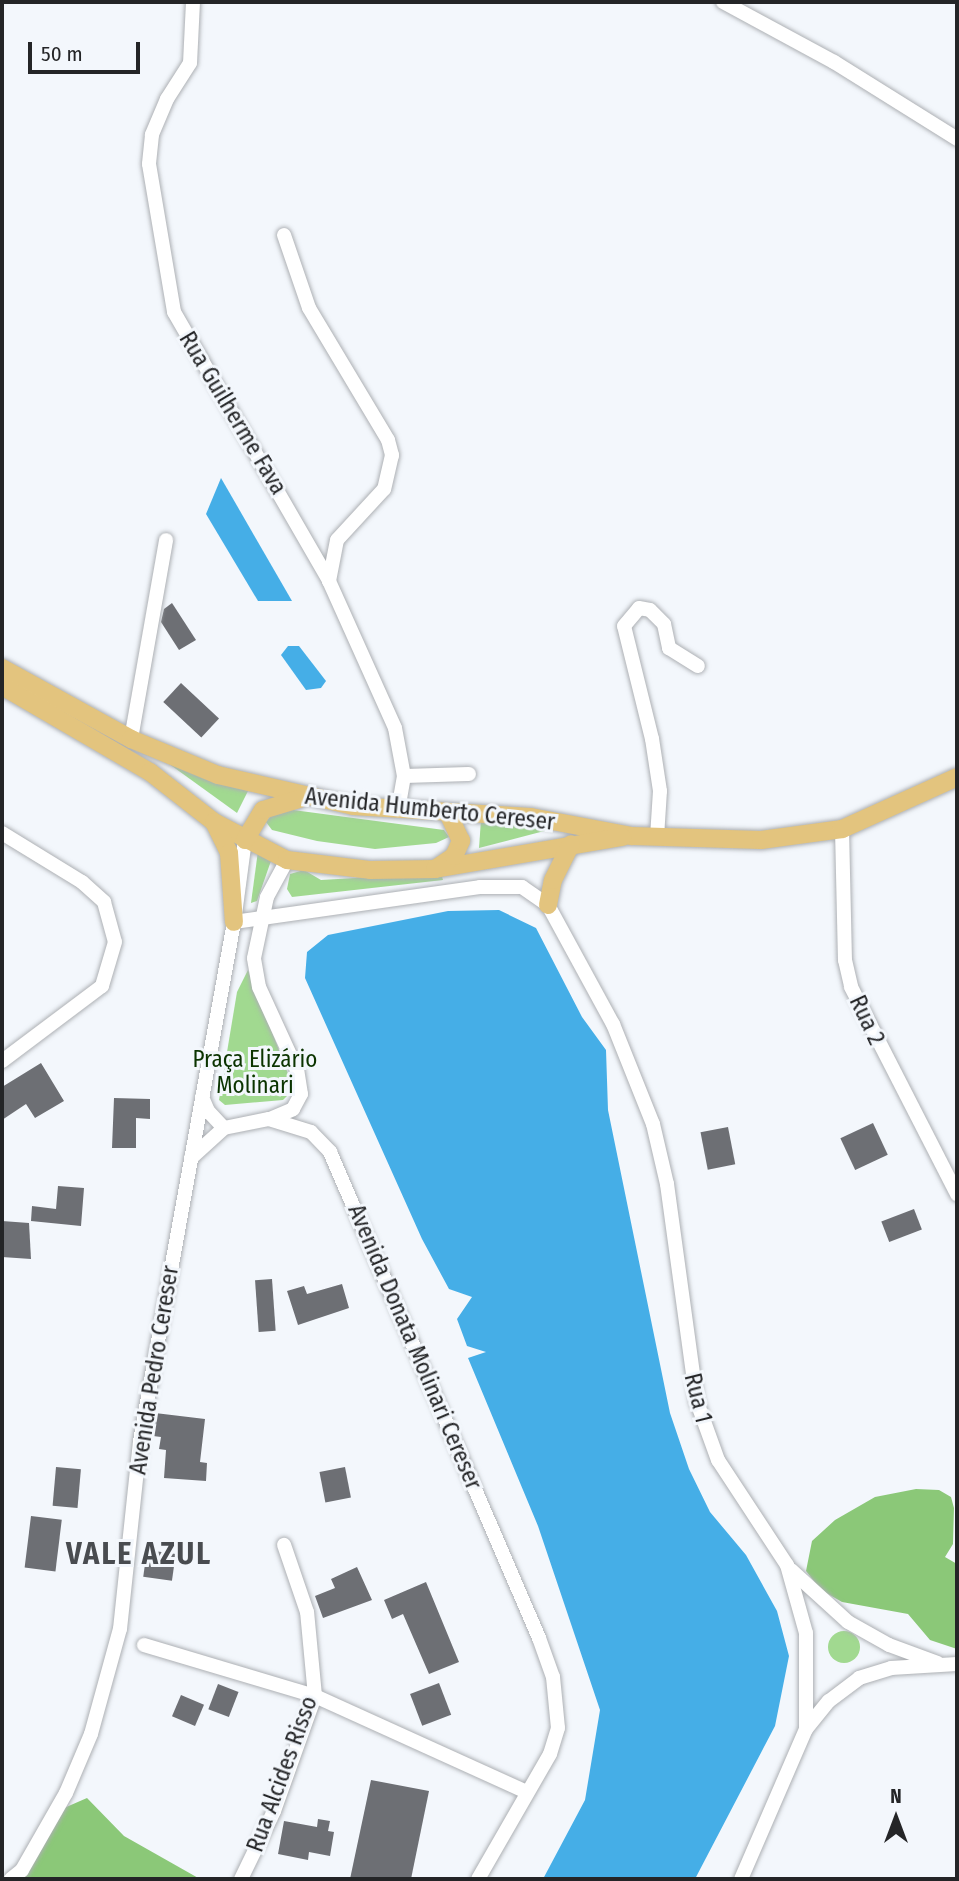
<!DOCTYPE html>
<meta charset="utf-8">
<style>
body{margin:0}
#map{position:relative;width:959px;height:1881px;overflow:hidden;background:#f3f7fc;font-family:"Fira Sans Condensed",sans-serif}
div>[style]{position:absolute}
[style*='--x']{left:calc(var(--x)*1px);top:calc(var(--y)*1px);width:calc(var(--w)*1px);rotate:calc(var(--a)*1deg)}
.green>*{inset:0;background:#a1d990}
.round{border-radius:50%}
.forest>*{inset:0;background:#8bc878}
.water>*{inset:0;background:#45aee7}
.building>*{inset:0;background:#6d6f74;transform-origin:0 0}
.roads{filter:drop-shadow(0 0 2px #adb0b4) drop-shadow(0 0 2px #adb0b4)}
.minor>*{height:14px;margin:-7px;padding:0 7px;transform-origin:7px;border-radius:7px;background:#fff}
.major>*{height:18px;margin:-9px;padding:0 9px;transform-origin:9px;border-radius:9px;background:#e3c47e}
span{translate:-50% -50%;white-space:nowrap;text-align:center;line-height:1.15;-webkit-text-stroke:6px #f3f7fc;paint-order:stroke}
.street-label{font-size:23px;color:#242527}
.park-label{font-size:23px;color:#0b3400}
.district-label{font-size:30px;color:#494c50;font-weight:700;letter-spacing:2px}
.frame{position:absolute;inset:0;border:4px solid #242527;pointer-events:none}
.north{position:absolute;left:861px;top:1783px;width:70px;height:70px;-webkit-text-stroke:5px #f3f7fc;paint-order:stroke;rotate:0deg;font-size:19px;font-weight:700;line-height:28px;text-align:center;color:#242527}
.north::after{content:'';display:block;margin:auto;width:24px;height:32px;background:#242527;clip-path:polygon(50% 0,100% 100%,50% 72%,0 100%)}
.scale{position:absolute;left:28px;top:42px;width:112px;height:32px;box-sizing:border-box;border:4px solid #242527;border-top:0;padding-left:9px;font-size:21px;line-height:24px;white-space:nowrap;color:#242527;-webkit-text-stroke:5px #f3f7fc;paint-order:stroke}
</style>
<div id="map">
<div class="green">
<div style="clip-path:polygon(154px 753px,248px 791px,237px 813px)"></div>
<div style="clip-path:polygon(278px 808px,444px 830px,449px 837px,436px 843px,375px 849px,317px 841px,272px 830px,266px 822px)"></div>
<div style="clip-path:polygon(481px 820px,571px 824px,479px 848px)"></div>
<div style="clip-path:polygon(258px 851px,272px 858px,257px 901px,251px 903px)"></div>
<div style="clip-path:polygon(304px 870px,321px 880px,441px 873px,443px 880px,292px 897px,287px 889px,290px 874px)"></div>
<div style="clip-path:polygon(248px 970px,294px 1089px,283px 1100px,225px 1105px,219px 1100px,237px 992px)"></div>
<div class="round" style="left:828px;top:1631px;width:32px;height:32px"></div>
</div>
<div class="forest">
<div style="clip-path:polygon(916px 1489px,939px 1490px,951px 1497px,954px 1508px,953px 1544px,945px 1557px,957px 1564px,957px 1649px,930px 1640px,908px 1614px,842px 1602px,821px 1590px,806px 1571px,812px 1541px,835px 1520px,875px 1497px)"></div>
<div style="clip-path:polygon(87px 1798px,124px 1836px,200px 1879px,22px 1879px,64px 1808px)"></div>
</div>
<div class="water">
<div style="clip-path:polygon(221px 478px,292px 601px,258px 601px,206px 514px)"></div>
<div style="clip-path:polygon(288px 646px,299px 646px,326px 681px,321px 688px,306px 690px,281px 655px)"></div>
<div style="clip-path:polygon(499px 910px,536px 928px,582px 1017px,606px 1050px,608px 1110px,670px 1413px,689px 1469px,710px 1512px,746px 1555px,777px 1611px,789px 1656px,775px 1726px,695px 1879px,543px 1879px,585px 1800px,600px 1710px,538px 1526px,468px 1358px,486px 1352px,467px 1346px,457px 1319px,472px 1297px,449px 1289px,422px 1239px,305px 978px,307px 952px,328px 935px,448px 911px)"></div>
</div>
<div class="building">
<div style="clip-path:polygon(172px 603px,196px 640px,179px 650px,161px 622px,164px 609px)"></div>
<div style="left:181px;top:683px;width:52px;height:26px;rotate:43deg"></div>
<div style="clip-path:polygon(41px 1063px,64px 1101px,35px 1118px,26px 1104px,2px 1120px,2px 1087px)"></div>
<div style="clip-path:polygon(114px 1098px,150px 1099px,150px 1119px,136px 1118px,136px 1148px,112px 1148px)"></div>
<div style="left:873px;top:1123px;width:35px;height:36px;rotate:65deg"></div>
<div style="left:728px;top:1127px;width:38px;height:28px;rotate:79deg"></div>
<div style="clip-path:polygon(58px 1186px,84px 1188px,81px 1226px,31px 1221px,32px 1206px,56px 1209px)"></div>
<div style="left:914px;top:1209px;width:22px;height:35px;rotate:69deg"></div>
<div style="clip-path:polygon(2px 1221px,29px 1223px,31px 1259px,2px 1257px)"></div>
<div style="left:272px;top:1279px;width:52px;height:17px;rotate:86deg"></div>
<div style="clip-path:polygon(342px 1284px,349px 1308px,298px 1325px,287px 1291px,304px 1286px,307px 1294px)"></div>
<div style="clip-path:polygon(155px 1413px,205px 1419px,200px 1462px,207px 1463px,206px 1481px,164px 1478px,166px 1450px,159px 1449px,161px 1437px,153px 1436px)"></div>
<div style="left:56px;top:1467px;width:25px;height:39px;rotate:5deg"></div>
<div style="left:345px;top:1467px;width:31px;height:26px;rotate:79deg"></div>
<div style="left:31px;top:1516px;width:31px;height:52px;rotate:7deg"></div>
<div style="left:147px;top:1550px;width:29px;height:27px;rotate:8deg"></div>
<div style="clip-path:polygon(357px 1567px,372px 1600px,323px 1618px,315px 1596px,335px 1588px,331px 1579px)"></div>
<div style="clip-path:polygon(426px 1582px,459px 1662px,429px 1674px,403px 1614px,392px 1619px,384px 1600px)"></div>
<div style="left:439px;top:1683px;width:34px;height:31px;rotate:69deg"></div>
<div style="left:218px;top:1684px;width:22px;height:27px;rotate:21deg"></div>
<div style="left:181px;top:1695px;width:25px;height:23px;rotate:23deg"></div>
<div style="clip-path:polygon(371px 1780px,429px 1791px,411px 1879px,350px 1879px)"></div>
<div style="clip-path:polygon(318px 1819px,330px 1821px,328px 1831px,334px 1832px,330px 1856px,309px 1852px,308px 1860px,278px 1854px,284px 1821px,317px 1827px)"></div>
</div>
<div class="roads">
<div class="minor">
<div style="--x:193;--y:2;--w:61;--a:92.8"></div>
<div style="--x:190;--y:63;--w:43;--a:122.6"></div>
<div style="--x:167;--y:99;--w:39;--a:113"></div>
<div style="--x:152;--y:135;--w:29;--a:96"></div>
<div style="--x:149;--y:164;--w:150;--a:80.4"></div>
<div style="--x:174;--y:312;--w:310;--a:60"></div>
<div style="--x:329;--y:581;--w:161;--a:65.8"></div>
<div style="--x:395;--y:728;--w:49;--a:79.4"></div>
<div style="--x:404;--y:776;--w:35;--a:100"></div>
<div style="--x:723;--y:2;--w:126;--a:28.4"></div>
<div style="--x:834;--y:62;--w:145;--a:32"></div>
<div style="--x:284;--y:235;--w:77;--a:71.1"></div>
<div style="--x:309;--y:308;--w:154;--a:59.1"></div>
<div style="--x:388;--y:440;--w:16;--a:75"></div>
<div style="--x:392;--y:455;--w:35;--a:103"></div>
<div style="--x:384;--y:489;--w:69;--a:132.7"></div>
<div style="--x:337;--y:540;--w:42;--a:101"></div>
<div style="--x:131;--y:739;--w:202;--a:-80"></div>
<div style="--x:404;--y:776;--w:65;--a:-1.8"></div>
<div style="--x:842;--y:829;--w:131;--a:88.7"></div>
<div style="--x:845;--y:960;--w:28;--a:77"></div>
<div style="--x:851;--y:987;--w:233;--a:62.9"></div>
<div style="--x:2;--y:833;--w:94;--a:31.5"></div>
<div style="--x:82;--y:882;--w:30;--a:42"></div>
<div style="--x:104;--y:902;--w:41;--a:74.6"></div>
<div style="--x:115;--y:942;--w:46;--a:106.5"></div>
<div style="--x:102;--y:986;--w:125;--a:143.1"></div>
<div style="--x:657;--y:837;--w:46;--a:-86.3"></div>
<div style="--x:660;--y:791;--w:53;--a:-98.7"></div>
<div style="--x:652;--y:739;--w:116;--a:-103.9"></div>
<div style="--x:624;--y:626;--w:23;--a:-50"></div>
<div style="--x:639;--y:608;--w:11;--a:10"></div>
<div style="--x:650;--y:610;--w:20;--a:45"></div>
<div style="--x:664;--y:624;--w:25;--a:78"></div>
<div style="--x:669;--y:648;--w:34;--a:32"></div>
<div style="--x:234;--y:922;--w:248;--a:-8.1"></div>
<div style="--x:480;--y:887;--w:42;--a:0"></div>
<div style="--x:522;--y:887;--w:32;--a:35"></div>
<div style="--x:548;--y:905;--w:136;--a:61.4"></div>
<div style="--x:613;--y:1024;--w:108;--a:68.2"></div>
<div style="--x:653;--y:1124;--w:62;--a:76.9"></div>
<div style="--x:667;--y:1184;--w:220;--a:82.2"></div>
<div style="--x:697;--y:1402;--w:62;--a:70.1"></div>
<div style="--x:718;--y:1460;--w:126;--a:56.7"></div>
<div style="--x:787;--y:1565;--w:71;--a:74.4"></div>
<div style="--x:806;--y:1633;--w:96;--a:90"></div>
<div style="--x:806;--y:1729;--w:163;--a:113.4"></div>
<div style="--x:202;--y:1097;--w:15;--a:67"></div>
<div style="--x:208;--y:1111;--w:23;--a:47"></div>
<div style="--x:270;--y:1119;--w:25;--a:-23"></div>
<div style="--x:293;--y:1109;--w:17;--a:-62"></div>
<div style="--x:301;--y:1094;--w:24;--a:-99"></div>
<div style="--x:297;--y:1070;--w:91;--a:-114.6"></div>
<div style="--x:259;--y:987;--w:29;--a:-100"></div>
<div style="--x:254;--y:958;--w:62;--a:-78"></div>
<div style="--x:267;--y:897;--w:42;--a:-61.6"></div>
<div style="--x:191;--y:1158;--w:45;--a:-42.3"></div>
<div style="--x:224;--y:1128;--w:46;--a:-11.3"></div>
<div style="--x:269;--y:1119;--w:44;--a:17.2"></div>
<div style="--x:311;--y:1132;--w:28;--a:46"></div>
<div style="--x:330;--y:1152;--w:529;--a:66.73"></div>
<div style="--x:539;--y:1638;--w:41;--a:70.3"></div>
<div style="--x:553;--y:1677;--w:51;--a:84.4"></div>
<div style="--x:558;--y:1728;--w:27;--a:107"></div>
<div style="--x:550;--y:1754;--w:144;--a:119.9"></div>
<div style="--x:791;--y:1570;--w:77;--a:42.4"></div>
<div style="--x:848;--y:1622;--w:47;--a:29.3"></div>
<div style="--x:889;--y:1645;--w:52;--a:20.2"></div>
<div style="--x:144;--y:1645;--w:178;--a:16.6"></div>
<div style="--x:315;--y:1696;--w:233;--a:24.4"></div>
<div style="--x:806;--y:1729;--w:36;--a:-51"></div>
<div style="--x:829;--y:1701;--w:38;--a:-37"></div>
<div style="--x:859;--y:1678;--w:34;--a:-17"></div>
<div style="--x:891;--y:1668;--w:66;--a:-3.5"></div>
<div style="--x:11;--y:1879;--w:14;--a:-39"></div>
<div style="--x:22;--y:1870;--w:89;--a:-60.3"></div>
<div style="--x:66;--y:1793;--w:64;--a:-67"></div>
<div style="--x:91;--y:1734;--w:109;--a:-74.6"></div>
<div style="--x:120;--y:1629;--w:189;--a:-83.9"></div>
<div style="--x:140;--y:1441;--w:527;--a:-79.73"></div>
<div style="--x:234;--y:922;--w:83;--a:-82.4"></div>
<div style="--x:241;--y:1879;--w:76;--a:-64.1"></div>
<div style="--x:274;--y:1811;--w:122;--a:-70.4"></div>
<div style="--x:315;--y:1696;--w:84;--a:-95.4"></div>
<div style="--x:307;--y:1612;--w:71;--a:-108.9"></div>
</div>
<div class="major">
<div style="--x:2;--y:668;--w:147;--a:28.8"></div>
<div style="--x:131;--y:739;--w:94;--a:22.5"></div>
<div style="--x:218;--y:775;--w:139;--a:12.9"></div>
<div style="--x:353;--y:806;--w:178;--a:3.5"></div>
<div style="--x:531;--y:817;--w:103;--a:10.7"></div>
<div style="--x:632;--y:836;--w:129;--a:1.8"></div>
<div style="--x:761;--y:840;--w:82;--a:-7.7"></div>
<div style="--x:842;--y:829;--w:126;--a:-24.3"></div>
<div style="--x:2;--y:686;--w:171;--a:30.2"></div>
<div style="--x:150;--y:772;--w:81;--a:38"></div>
<div style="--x:214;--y:822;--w:82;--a:27.5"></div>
<div style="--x:287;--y:860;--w:85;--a:6.8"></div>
<div style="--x:371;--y:870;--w:64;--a:-0.9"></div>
<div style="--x:435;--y:869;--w:190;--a:-9.7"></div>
<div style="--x:214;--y:822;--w:34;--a:64"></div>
<div style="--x:229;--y:853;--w:69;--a:85.9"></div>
<div style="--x:245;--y:840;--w:35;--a:-59"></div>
<div style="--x:263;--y:810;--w:39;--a:-17"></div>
<div style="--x:435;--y:869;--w:23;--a:-34"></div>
<div style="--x:454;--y:856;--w:17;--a:-65"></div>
<div style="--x:461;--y:841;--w:29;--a:-115"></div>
<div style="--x:548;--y:905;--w:25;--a:-79"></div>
<div style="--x:553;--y:880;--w:40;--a:-63.4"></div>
</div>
</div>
<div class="street-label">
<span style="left:233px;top:413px;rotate:59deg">Rua Guilherme Fava</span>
<span style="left:430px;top:809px;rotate:6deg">Avenida Humberto Cereser</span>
<span style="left:867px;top:1020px;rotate:65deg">Rua 2</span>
<span style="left:415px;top:1347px;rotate:67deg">Avenida Donata Molinari Cereser</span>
<span style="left:154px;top:1370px;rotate:-81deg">Avenida Pedro Cereser</span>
<span style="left:698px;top:1398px;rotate:76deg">Rua 1</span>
<span style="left:282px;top:1774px;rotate:-70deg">Rua Alcides Risso</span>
</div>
<div class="park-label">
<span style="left:255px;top:1072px">Praça Elizário<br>Molinari</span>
</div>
<div class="district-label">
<span style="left:139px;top:1554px">VALE AZUL</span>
</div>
<div class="frame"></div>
<div class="north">N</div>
<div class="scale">50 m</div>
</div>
